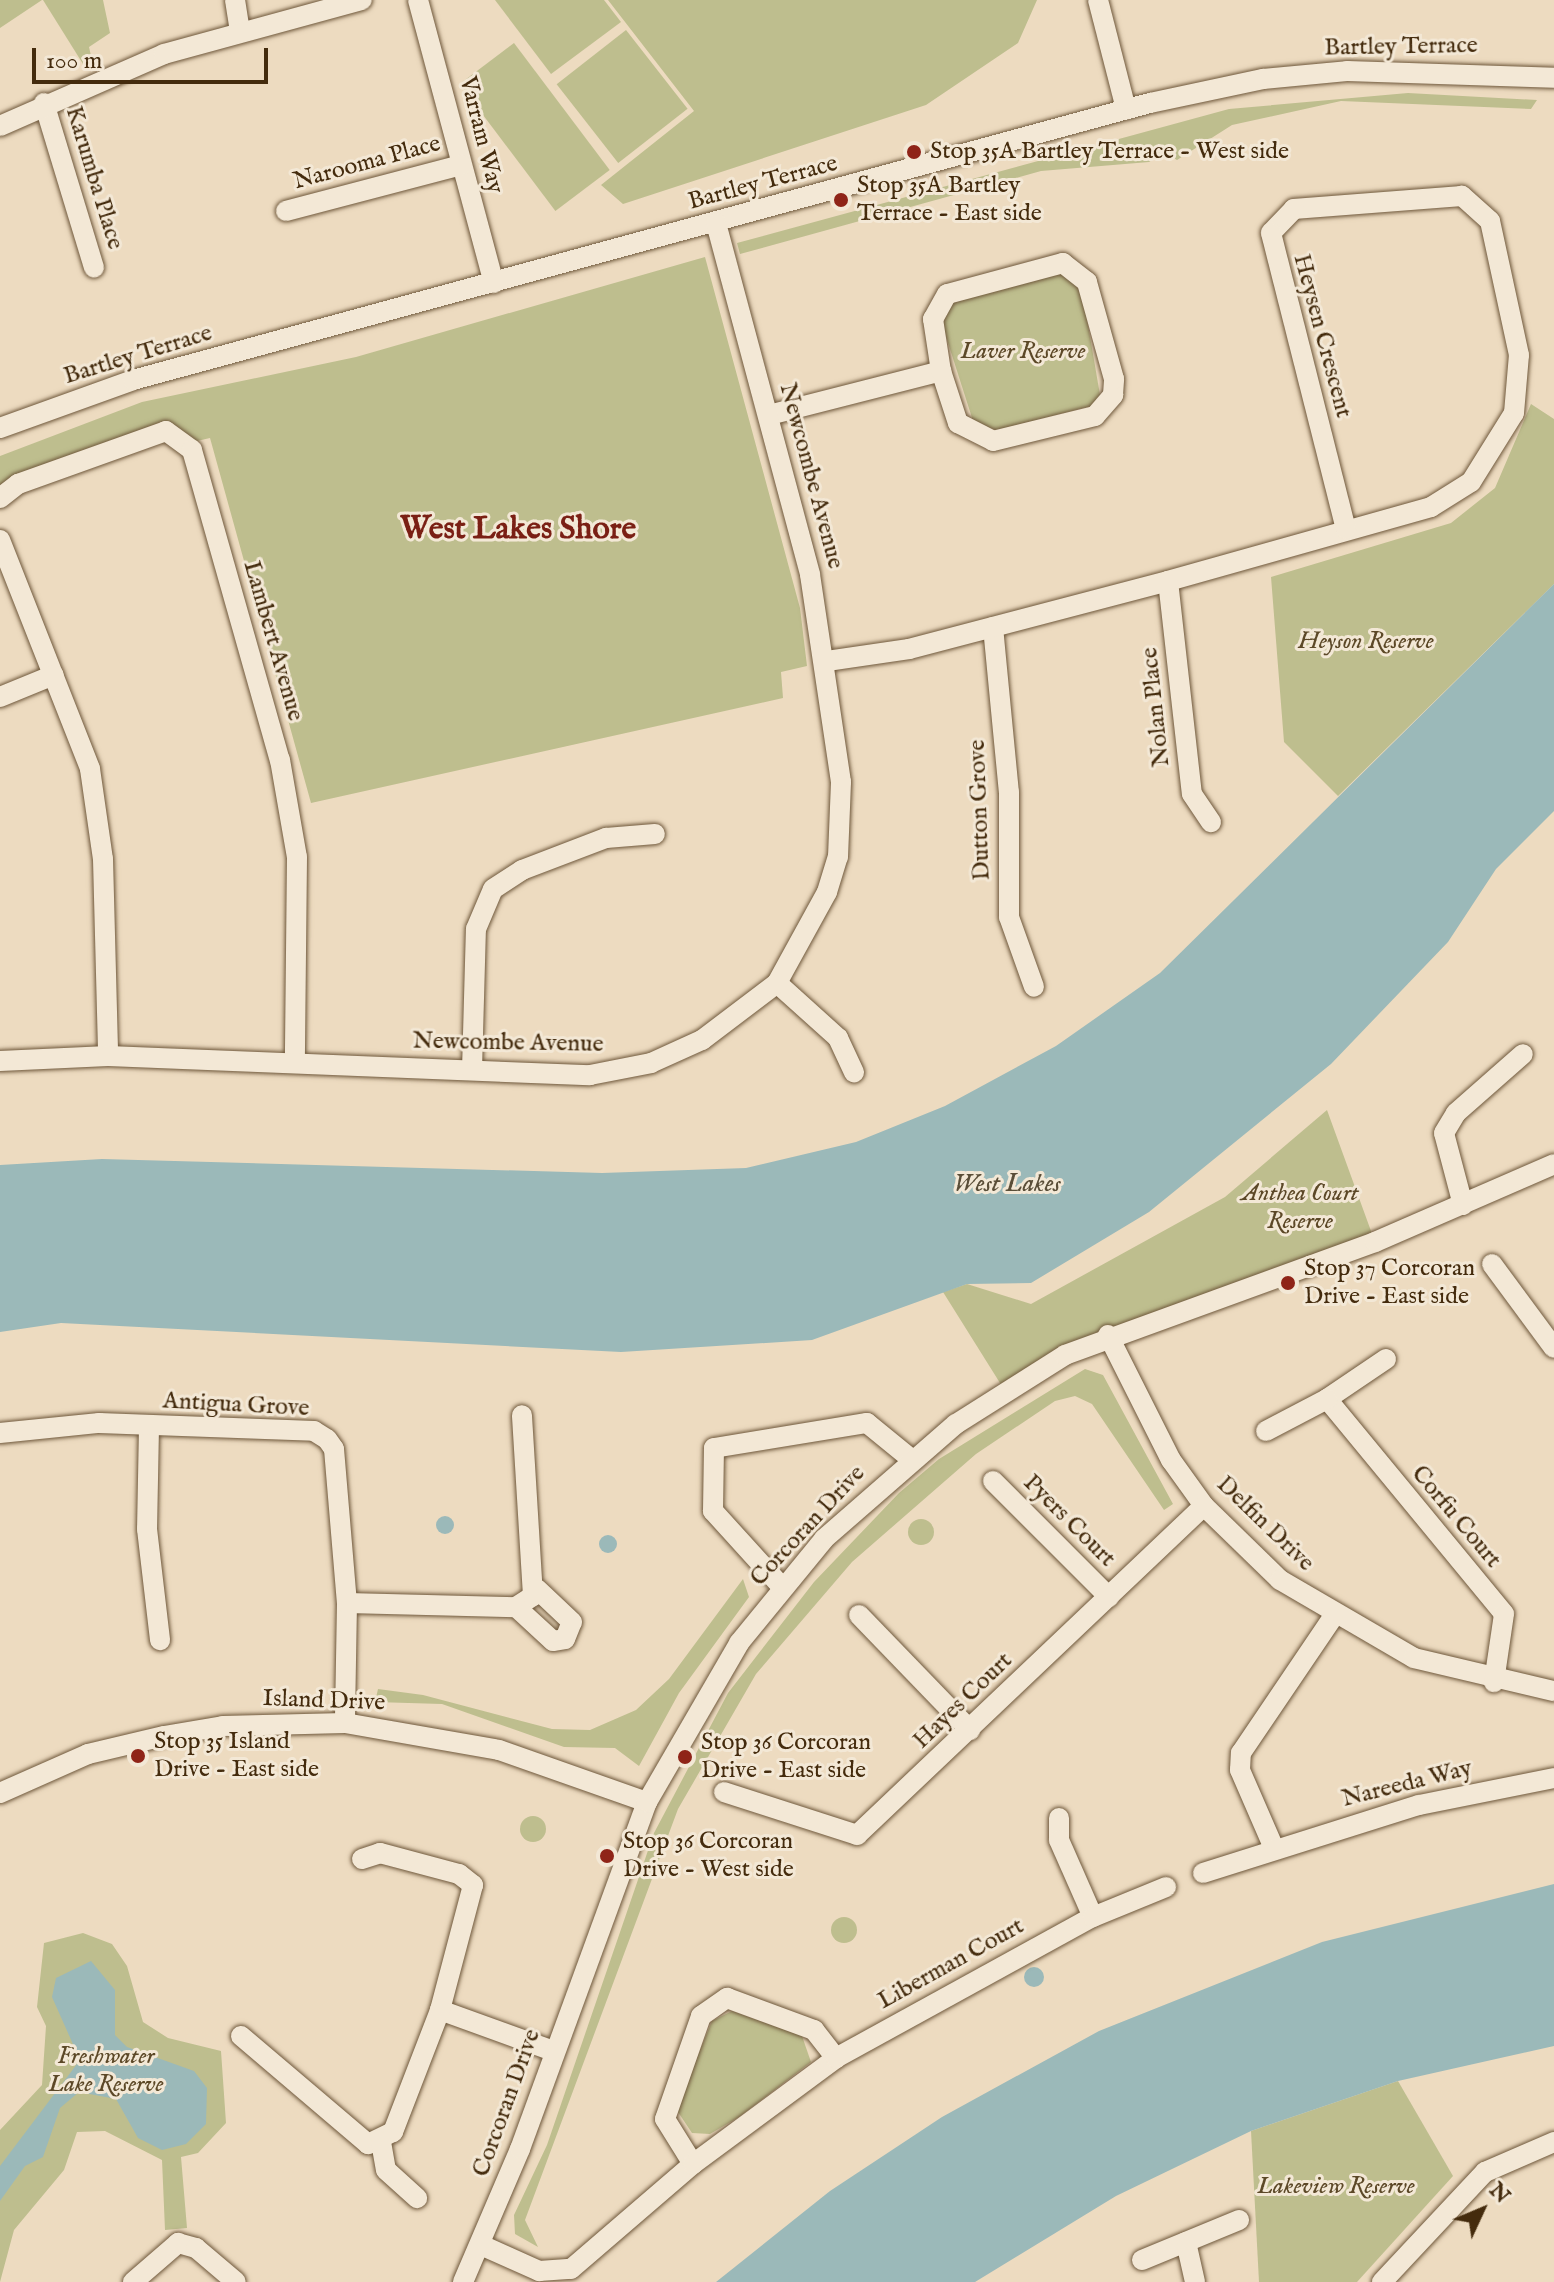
<!DOCTYPE html>
<style>
body{margin:0}
#map{position:relative;width:1554px;height:2282px;overflow:hidden;background:#eddbc0;font-family:"IM FELL English",serif}
div>[style]{position:absolute}
[style*='--x']{left:calc(var(--x)*1px);top:calc(var(--y)*1px);width:calc(var(--w)*1px);rotate:calc(var(--a)*1deg)}
.green>*{inset:0;background:#bebe8e;transform-origin:0 0}
.round{border-radius:50%}
.water>*{inset:0;background:#9bb9b9}
.roads{filter:drop-shadow(0 0 2px #6e573a) drop-shadow(0 0 2px #6e573a)}
.minor>*{height:20px;margin:-10px;padding:0 10px;transform-origin:10px;border-radius:10px;background:#f3e8d6}
.dots>*{width:22px;height:22px;translate:-50% -50%;box-sizing:border-box;border:4px solid #f3e8d6;border-radius:50%}
span{translate:-50% -50%;white-space:nowrap;text-align:center;line-height:1.15;-webkit-text-stroke:6px #f3e8d6;paint-order:stroke}
.street-label{font-size:24px;color:#442b0d}
.poi-label{font-size:24px;color:#442b0d}
.left{translate:0 -50%;text-align:left}
.park-label{font-size:24px;color:#5c4827;font-style:italic}
.water-label{font-size:26px;color:#5a4e38;font-style:italic}
.district-label{font-size:32px;color:#7a1f14;font-weight:700}
.north{position:absolute;left:1442px;top:2170px;width:80px;height:80px;-webkit-text-stroke:6px #f3e8d6;paint-order:stroke;rotate:46deg;font-size:22px;font-weight:700;line-height:32px;text-align:center;color:#442b0d}
.north::after{content:'';display:block;margin:auto;width:28px;height:36px;background:#442b0d;clip-path:polygon(50% 0,100% 100%,50% 72%,0 100%)}
.scale{position:absolute;left:32px;top:48px;width:236px;height:36px;box-sizing:border-box;border:4px solid #442b0d;border-top:0;padding-left:10px;font-size:24px;line-height:28px;white-space:nowrap;color:#442b0d;-webkit-text-stroke:6px #f3e8d6;paint-order:stroke}
</style>
<div id="map">
<div class="green">
<div style="clip-path:polygon(0 0,42px 0,0 28px)"></div>
<div style="clip-path:polygon(43px 0,103px 0,110px 33px,89px 47px,92px 60px,83px 64px)"></div>
<div style="clip-path:polygon(495px 0,604px 0,621px 22px,551px 74px)"></div>
<div style="clip-path:polygon(608px 0,1037px 0,1018px 43px,926px 105px,623px 204px,601px 185px,694px 111px)"></div>
<div style="left:626px;top:30px;width:100px;height:88px;rotate:52deg"></div>
<div style="left:514px;top:43px;width:159px;height:68px;rotate:53deg"></div>
<div style="clip-path:polygon(1408px 93px,1537px 100px,1531px 109px,1341px 101px,1232px 125px,1177px 160px,1164px 152px,1149px 162px,1041px 171px,740px 254px,737px 243px,1229px 109px)"></div>
<div style="clip-path:polygon(705px 257px,800px 608px,807px 666px,781px 672px,783px 698px,311px 803px,210px 438px,197px 441px,161px 422px,0 485px,0 456px,142px 402px,356px 357px)"></div>
<div style="clip-path:polygon(1063px 273px,1082px 290px,1100px 395px,1091px 406px,997px 430px,974px 424px,942px 324px,951px 301px)"></div>
<div style="clip-path:polygon(1531px 404px,1554px 419px,1554px 584px,1338px 796px,1284px 742px,1271px 577px,1451px 523px,1495px 488px)"></div>
<div style="clip-path:polygon(1327px 1110px,1375px 1242px,1108px 1335px,1005px 1391px,943px 1292px,967px 1284px,1031px 1304px,1225px 1197px)"></div>
<div style="clip-path:polygon(1085px 1369px,1103px 1375px,1173px 1504px,1164px 1510px,1092px 1404px,1075px 1396px,1055px 1401px,976px 1454px,852px 1562px,756px 1674px,678px 1809px,525px 2220px,538px 2247px,515px 2234px,514px 2215px,547px 2145px,654px 1833px,728px 1693px,814px 1582px,899px 1493px,939px 1459px)"></div>
<div class="round" style="left:908px;top:1519px;width:26px;height:26px"></div>
<div style="clip-path:polygon(743px 1579px,749px 1597px,679px 1693px,639px 1766px,615px 1748px,564px 1747px,442px 1704px,375px 1702px,378px 1689px,423px 1695px,552px 1729px,590px 1730px,636px 1710px,669px 1679px)"></div>
<div class="round" style="left:520px;top:1816px;width:26px;height:26px"></div>
<div class="round" style="left:831px;top:1917px;width:26px;height:26px"></div>
<div style="clip-path:polygon(83px 1933px,112px 1944px,127px 1966px,143px 2022px,168px 2038px,221px 2051px,226px 2123px,198px 2153px,181px 2157px,187px 2228px,165px 2230px,162px 2160px,105px 2131px,77px 2132px,64px 2170px,14px 2230px,0 2282px,0 2130px,42px 2085px,46px 2026px,37px 2007px,44px 1943px)"></div>
<div style="clip-path:polygon(732px 2011px,802px 2036px,811px 2062px,739px 2117px,710px 2134px,692px 2133px,676px 2109px,712px 2021px)"></div>
<div style="clip-path:polygon(1398px 2081px,1453px 2176px,1357px 2282px,1259px 2282px,1251px 2131px)"></div>
</div>
<div class="water">
<div style="clip-path:polygon(1554px 584px,1554px 811px,1496px 869px,1448px 942px,1331px 1064px,1149px 1212px,1031px 1283px,967px 1284px,812px 1340px,621px 1352px,61px 1323px,0 1332px,0 1165px,102px 1159px,602px 1173px,746px 1168px,856px 1142px,945px 1106px,1056px 1046px,1160px 973px)"></div>
<div class="round" style="left:436px;top:1516px;width:18px;height:18px"></div>
<div class="round" style="left:599px;top:1535px;width:18px;height:18px"></div>
<div style="clip-path:polygon(1554px 1884px,1554px 2046px,1398px 2081px,1251px 2131px,1116px 2196px,975px 2282px,716px 2282px,830px 2191px,942px 2117px,1099px 2031px,1322px 1942px)"></div>
<div style="clip-path:polygon(91px 1961px,115px 1990px,115px 2035px,127px 2047px,194px 2071px,207px 2088px,206px 2124px,186px 2144px,162px 2150px,138px 2138px,116px 2099px,79px 2092px,60px 2108px,43px 2157px,25px 2166px,0 2201px,0 2166px,80px 2060px,52px 1997px,56px 1978px)"></div>
<div class="round" style="left:1024px;top:1967px;width:20px;height:20px"></div>
</div>
<div class="roads">
<div class="minor">
<div style="--x:235;--y:0;--w:32;--a:81"></div>
<div style="--x:418;--y:0;--w:293;--a:75"></div>
<div style="--x:1098;--y:0;--w:113;--a:75.6"></div>
<div style="--x:44;--y:103;--w:172;--a:73.1"></div>
<div style="--x:0;--y:126;--w:179;--a:-23.7"></div>
<div style="--x:164;--y:54;--w:205;--a:-15.3"></div>
<div style="--x:286;--y:211;--w:181;--a:-14.7"></div>
<div style="--x:769;--y:415;--w:178;--a:-14.3"></div>
<div style="--x:941;--y:371;--w:55;--a:71.9"></div>
<div style="--x:958;--y:423;--w:39;--a:27"></div>
<div style="--x:993;--y:441;--w:105;--a:-13.8"></div>
<div style="--x:1095;--y:416;--w:28;--a:-49"></div>
<div style="--x:1113;--y:395;--w:16;--a:-86"></div>
<div style="--x:1114;--y:379;--w:101;--a:-105.6"></div>
<div style="--x:1087;--y:282;--w:31;--a:-142"></div>
<div style="--x:1063;--y:263;--w:120;--a:165"></div>
<div style="--x:947;--y:294;--w:29;--a:119"></div>
<div style="--x:933;--y:319;--w:53;--a:81.3"></div>
<div style="--x:0;--y:428;--w:141;--a:-19.8"></div>
<div style="--x:133;--y:380;--w:1054;--a:-15.24"></div>
<div style="--x:1150;--y:103;--w:116;--a:-12"></div>
<div style="--x:1263;--y:79;--w:84;--a:-5.4"></div>
<div style="--x:1347;--y:71;--w:207;--a:1.9"></div>
<div style="--x:0;--y:498;--w:23;--a:-38"></div>
<div style="--x:18;--y:484;--w:157;--a:-19.7"></div>
<div style="--x:166;--y:431;--w:32;--a:36"></div>
<div style="--x:192;--y:450;--w:322;--a:74.2"></div>
<div style="--x:280;--y:760;--w:98;--a:80.1"></div>
<div style="--x:297;--y:857;--w:205;--a:90.6"></div>
<div style="--x:0;--y:540;--w:246;--a:68.5"></div>
<div style="--x:90;--y:769;--w:91;--a:81.8"></div>
<div style="--x:103;--y:859;--w:197;--a:88.5"></div>
<div style="--x:1168;--y:581;--w:214;--a:83.6"></div>
<div style="--x:1192;--y:794;--w:34;--a:56"></div>
<div style="--x:993;--y:627;--w:166;--a:84.5"></div>
<div style="--x:1009;--y:792;--w:125;--a:90"></div>
<div style="--x:1009;--y:917;--w:74;--a:70.3"></div>
<div style="--x:827;--y:661;--w:83;--a:-8.3"></div>
<div style="--x:909;--y:649;--w:268;--a:-14.7"></div>
<div style="--x:1168;--y:581;--w:273;--a:-15.7"></div>
<div style="--x:1431;--y:507;--w:47;--a:-32"></div>
<div style="--x:1471;--y:482;--w:81;--a:-58.1"></div>
<div style="--x:1514;--y:413;--w:58;--a:-85.1"></div>
<div style="--x:1519;--y:355;--w:137;--a:-102.2"></div>
<div style="--x:1490;--y:221;--w:38;--a:-138"></div>
<div style="--x:1462;--y:196;--w:169;--a:175.6"></div>
<div style="--x:1294;--y:209;--w:33;--a:134"></div>
<div style="--x:1271;--y:233;--w:305;--a:75.8"></div>
<div style="--x:0;--y:697;--w:58;--a:-22.2"></div>
<div style="--x:777;--y:983;--w:82;--a:42"></div>
<div style="--x:838;--y:1038;--w:38;--a:65"></div>
<div style="--x:0;--y:1061;--w:108;--a:-2.7"></div>
<div style="--x:108;--y:1056;--w:482;--a:2.3"></div>
<div style="--x:590;--y:1075;--w:62;--a:-11.1"></div>
<div style="--x:651;--y:1063;--w:56;--a:-24.3"></div>
<div style="--x:702;--y:1040;--w:94;--a:-37.2"></div>
<div style="--x:777;--y:983;--w:104;--a:-61.2"></div>
<div style="--x:827;--y:892;--w:37;--a:-73"></div>
<div style="--x:838;--y:857;--w:75;--a:-87.7"></div>
<div style="--x:841;--y:782;--w:210;--a:-98.5"></div>
<div style="--x:810;--y:574;--w:363;--a:-105"></div>
<div style="--x:472;--y:1070;--w:141;--a:-88.4"></div>
<div style="--x:476;--y:929;--w:43;--a:-67"></div>
<div style="--x:493;--y:889;--w:35;--a:-33"></div>
<div style="--x:522;--y:870;--w:90;--a:-20.9"></div>
<div style="--x:606;--y:838;--w:49;--a:-4.7"></div>
<div style="--x:1463;--y:1205;--w:74;--a:-104.8"></div>
<div style="--x:1444;--y:1133;--w:23;--a:-59"></div>
<div style="--x:1456;--y:1113;--w:89;--a:-41.4"></div>
<div style="--x:1492;--y:1264;--w:104;--a:53.6"></div>
<div style="--x:1108;--y:1335;--w:140;--a:63.3"></div>
<div style="--x:1171;--y:1460;--w:57;--a:54.3"></div>
<div style="--x:1204;--y:1506;--w:106;--a:44.2"></div>
<div style="--x:1280;--y:1580;--w:155;--a:30.2"></div>
<div style="--x:1414;--y:1658;--w:144;--a:13.3"></div>
<div style="--x:1386;--y:1359;--w:71;--a:145.9"></div>
<div style="--x:1327;--y:1399;--w:278;--a:50.5"></div>
<div style="--x:1504;--y:1614;--w:69;--a:98.4"></div>
<div style="--x:149;--y:1427;--w:102;--a:91.1"></div>
<div style="--x:147;--y:1529;--w:112;--a:83.3"></div>
<div style="--x:1266;--y:1431;--w:69;--a:-27.7"></div>
<div style="--x:0;--y:1433;--w:100;--a:-5.8"></div>
<div style="--x:99;--y:1423;--w:215;--a:2.1"></div>
<div style="--x:314;--y:1431;--w:15;--a:32"></div>
<div style="--x:327;--y:1439;--w:12;--a:55"></div>
<div style="--x:334;--y:1449;--w:155;--a:85.2"></div>
<div style="--x:347;--y:1603;--w:120;--a:91"></div>
<div style="--x:993;--y:1481;--w:164;--a:45"></div>
<div style="--x:782;--y:1587;--w:103;--a:-132.2"></div>
<div style="--x:713;--y:1511;--w:63;--a:-89.1"></div>
<div style="--x:714;--y:1448;--w:155;--a:-9.3"></div>
<div style="--x:867;--y:1423;--w:57;--a:39.3"></div>
<div style="--x:347;--y:1603;--w:169;--a:1.4"></div>
<div style="--x:516;--y:1607;--w:20;--a:-33"></div>
<div style="--x:533;--y:1596;--w:181;--a:-93.5"></div>
<div style="--x:516;--y:1607;--w:50;--a:42.6"></div>
<div style="--x:553;--y:1641;--w:12;--a:-9"></div>
<div style="--x:565;--y:1639;--w:18;--a:-68"></div>
<div style="--x:572;--y:1622;--w:48;--a:-136.7"></div>
<div style="--x:859;--y:1615;--w:160;--a:46"></div>
<div style="--x:724;--y:1792;--w:140;--a:17.9"></div>
<div style="--x:857;--y:1835;--w:478;--a:-43.5"></div>
<div style="--x:0;--y:1793;--w:96;--a:-23.9"></div>
<div style="--x:88;--y:1754;--w:78;--a:-13.3"></div>
<div style="--x:164;--y:1736;--w:60;--a:-9.6"></div>
<div style="--x:223;--y:1726;--w:122;--a:-1.4"></div>
<div style="--x:345;--y:1723;--w:156;--a:9.9"></div>
<div style="--x:499;--y:1750;--w:157;--a:19.4"></div>
<div style="--x:1059;--y:1818;--w:22;--a:90"></div>
<div style="--x:1059;--y:1840;--w:84;--a:66.2"></div>
<div style="--x:1273;--y:1846;--w:83;--a:-113.5"></div>
<div style="--x:1240;--y:1770;--w:17;--a:-87"></div>
<div style="--x:1241;--y:1753;--w:164;--a:-55.9"></div>
<div style="--x:362;--y:1859;--w:19;--a:-18"></div>
<div style="--x:380;--y:1853;--w:82;--a:14.9"></div>
<div style="--x:459;--y:1874;--w:18;--a:38"></div>
<div style="--x:473;--y:1885;--w:129;--a:104.8"></div>
<div style="--x:440;--y:2010;--w:120;--a:19.9"></div>
<div style="--x:1203;--y:1873;--w:226;--a:-17.5"></div>
<div style="--x:1419;--y:1805;--w:138;--a:-11.3"></div>
<div style="--x:241;--y:2036;--w:167;--a:40.4"></div>
<div style="--x:368;--y:2144;--w:28;--a:-26"></div>
<div style="--x:393;--y:2132;--w:131;--a:-68.9"></div>
<div style="--x:381;--y:2142;--w:28;--a:80"></div>
<div style="--x:386;--y:2170;--w:42;--a:42.1"></div>
<div style="--x:693;--y:2164;--w:53;--a:-121.9"></div>
<div style="--x:665;--y:2119;--w:109;--a:-70.7"></div>
<div style="--x:701;--y:2016;--w:32;--a:-35"></div>
<div style="--x:727;--y:1998;--w:93;--a:20.2"></div>
<div style="--x:814;--y:2030;--w:36;--a:52"></div>
<div style="--x:1186;--y:2242;--w:41;--a:77.3"></div>
<div style="--x:481;--y:2245;--w:64;--a:24.1"></div>
<div style="--x:539;--y:2271;--w:32;--a:-4"></div>
<div style="--x:571;--y:2269;--w:161;--a:-40.7"></div>
<div style="--x:693;--y:2164;--w:178;--a:-36.5"></div>
<div style="--x:836;--y:2058;--w:293;--a:-28.8"></div>
<div style="--x:1093;--y:1917;--w:79;--a:-22.3"></div>
<div style="--x:1142;--y:2260;--w:105;--a:-22.4"></div>
<div style="--x:133;--y:2282;--w:60;--a:-40.9"></div>
<div style="--x:178;--y:2243;--w:19;--a:16"></div>
<div style="--x:196;--y:2248;--w:52;--a:40.4"></div>
<div style="--x:463;--y:2282;--w:145;--a:-66.8"></div>
<div style="--x:520;--y:2149;--w:370;--a:-69.9"></div>
<div style="--x:647;--y:1802;--w:184;--a:-59.9"></div>
<div style="--x:739;--y:1643;--w:134;--a:-50.7"></div>
<div style="--x:824;--y:1539;--w:175;--a:-41.1"></div>
<div style="--x:956;--y:1424;--w:129;--a:-32.3"></div>
<div style="--x:1065;--y:1355;--w:330;--a:-20"></div>
<div style="--x:1375;--y:1242;--w:195;--a:-23.5"></div>
<div style="--x:1382;--y:2282;--w:151;--a:-46.9"></div>
<div style="--x:1485;--y:2172;--w:75;--a:-23.5"></div>
</div>
</div>
<div class="dots">
<div style="left:914px;top:152px;background:#8f2418"></div>
<div style="left:841px;top:200px;background:#8f2418"></div>
<div style="left:1288px;top:1283px;background:#8f2418"></div>
<div style="left:138px;top:1756px;background:#8f2418"></div>
<div style="left:685px;top:1757px;background:#8f2418"></div>
<div style="left:607px;top:1856px;background:#8f2418"></div>
</div>
<div class="street-label">
<span style="left:1401px;top:47px;rotate:-1deg">Bartley Terrace</span>
<span style="left:481px;top:135px;rotate:76deg">Varram Way</span>
<span style="left:367px;top:163px;rotate:-15deg">Narooma Place</span>
<span style="left:94px;top:178px;rotate:73deg">Karumba Place</span>
<span style="left:763px;top:183px;rotate:-15deg">Bartley Terrace</span>
<span style="left:1322px;top:336px;rotate:75deg">Heysen Crescent</span>
<span style="left:138px;top:355px;rotate:-17deg">Bartley Terrace</span>
<span style="left:811px;top:476px;rotate:75deg">Newcombe Avenue</span>
<span style="left:273px;top:641px;rotate:74deg">Lambert Avenue</span>
<span style="left:1156px;top:707px;rotate:-96deg">Nolan Place</span>
<span style="left:980px;top:810px;rotate:-92deg">Dutton Grove</span>
<span style="left:508px;top:1043px;rotate:1deg">Newcombe Avenue</span>
<span style="left:236px;top:1405px;rotate:3deg">Antigua Grove</span>
<span style="left:1456px;top:1517px;rotate:50deg">Corfu Court</span>
<span style="left:1069px;top:1521px;rotate:45deg">Pyers Court</span>
<span style="left:1265px;top:1524px;rotate:44deg">Delfin Drive</span>
<span style="left:808px;top:1526px;rotate:-47deg">Corcoran Drive</span>
<span style="left:324px;top:1701px;rotate:2deg">Island Drive</span>
<span style="left:963px;top:1701px;rotate:-44deg">Hayes Court</span>
<span style="left:1407px;top:1784px;rotate:-14deg">Nareeda Way</span>
<span style="left:951px;top:1964px;rotate:-29deg">Liberman Court</span>
<span style="left:507px;top:2103px;rotate:-70deg">Corcoran Drive</span>
</div>
<div class="poi-label">
<span class="left" style="left:930px;top:152px">Stop 35A Bartley Terrace - West side</span>
<span class="left" style="left:857px;top:200px">Stop 35A Bartley<br>Terrace - East side</span>
<span class="left" style="left:1304px;top:1283px">Stop 37 Corcoran<br>Drive - East side</span>
<span class="left" style="left:154px;top:1756px">Stop 35 Island<br>Drive - East side</span>
<span class="left" style="left:701px;top:1757px">Stop 36 Corcoran<br>Drive - East side</span>
<span class="left" style="left:623px;top:1856px">Stop 36 Corcoran<br>Drive - West side</span>
</div>
<div class="park-label">
<span style="left:1023px;top:352px">Laver Reserve</span>
<span style="left:1366px;top:642px">Heyson Reserve</span>
<span style="left:1300px;top:1208px">Anthea Court<br>Reserve</span>
<span style="left:106px;top:2071px">Freshwater<br>Lake Reserve</span>
<span style="left:1336px;top:2187px">Lakeview Reserve</span>
</div>
<div class="water-label">
<span style="left:1007px;top:1184px">West Lakes</span>
</div>
<div class="district-label">
<span style="left:518px;top:530px">West Lakes Shore</span>
</div>
<div class="north">N</div>
<div class="scale">100 m</div>
</div>
